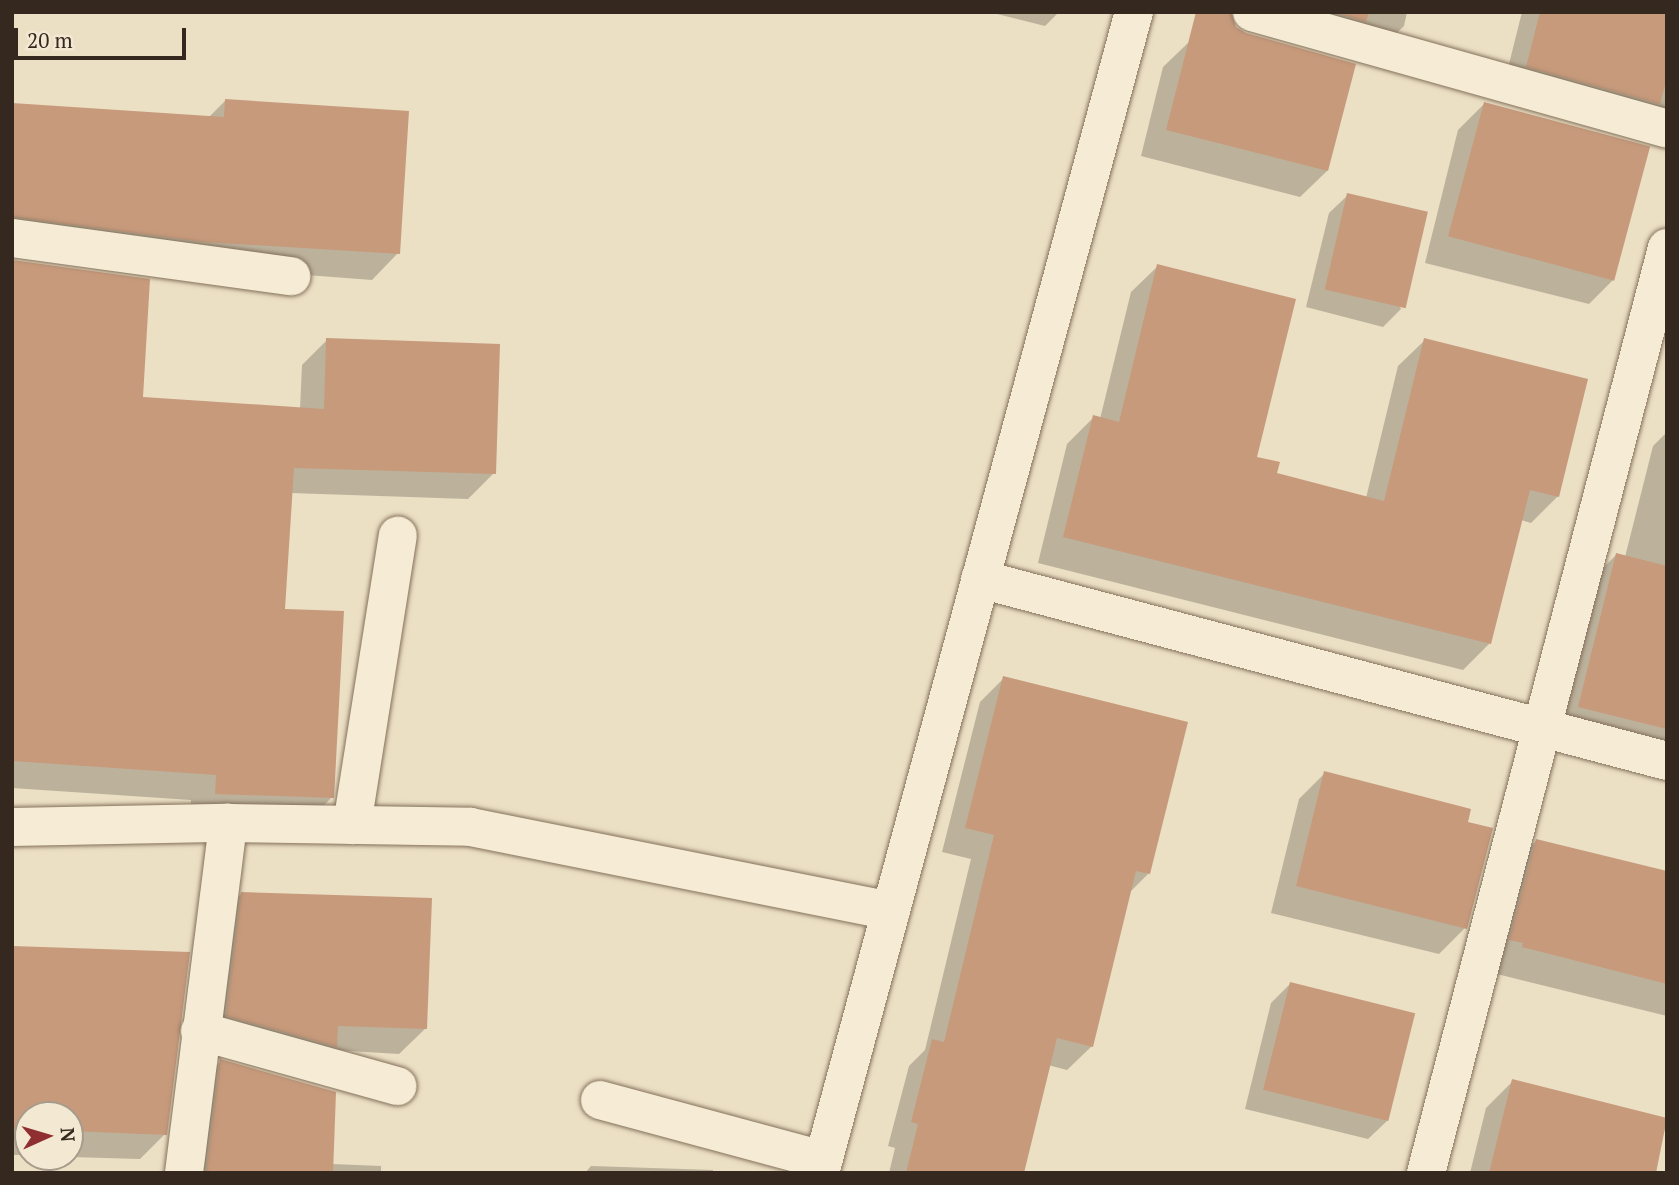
<!DOCTYPE html>
<style>
body{margin:0}
#map{position:relative;width:1679px;height:1185px;overflow:hidden;background:#ebdfc4;font-family:"PT Serif",serif}
div>[style]{position:absolute}
[style*='--x']{left:calc(var(--x)*1px);top:calc(var(--y)*1px);width:calc(var(--w)*1px);rotate:calc(var(--a)*1deg)}
.shadow>*{inset:0;background:#0003}
.building>*{inset:0;background:#c79a7c;transform-origin:0 0}
.roads{filter:drop-shadow(0 0 2px #84715b) drop-shadow(0 0 2px #84715b)}
.street>*{height:38px;margin:-19px;padding:0 19px;transform-origin:19px;border-radius:19px;background:#f6ecd6}
span{translate:-50% -50%;white-space:nowrap;text-align:center;line-height:1.15;-webkit-text-stroke:7px #f3e9d3;paint-order:stroke}
.frame{position:absolute;inset:0;border:14px solid #35291f;pointer-events:none}
.north{position:absolute;left:14px;top:1101px;width:70px;height:70px;box-sizing:border-box;background:#f3e9d3;border:2px solid #a79c8b;border-radius:50%;rotate:86deg;font-size:19px;font-weight:700;line-height:28px;text-align:center;color:#35291f}
.north::after{content:'';display:block;margin:auto;width:24px;height:32px;background:#8f2f32;clip-path:polygon(50% 0,100% 100%,50% 72%,0 100%)}
.scale{position:absolute;left:14px;top:28px;width:172px;height:32px;box-sizing:border-box;border:4px solid #35291f;border-top:0;padding-left:9px;font-size:21px;line-height:24px;white-space:nowrap;color:#35291f;-webkit-text-stroke:5px #f3e9d3;paint-order:stroke}
</style>
<div id="map">
<div class="shadow">
<div style="clip-path:polygon(989px 12px,1059px 12px,1045px 26px)"></div>
<div style="clip-path:polygon(1250px 12px,1407px 12px,1404px 26px,1385px 44px)"></div>
<div style="clip-path:polygon(1522px 12px,1667px 12px,1667px 110px,1502px 92px)"></div>
<div style="clip-path:polygon(1190px 41px,1327px 171px,1300px 197px,1141px 156px,1163px 67px)"></div>
<div style="clip-path:polygon(225px 101px,398px 253px,372px 280px,138px 262px,12px 244px,12px 105px,208px 118px)"></div>
<div style="clip-path:polygon(1484px 104px,1615px 278px,1589px 304px,1425px 263px,1458px 130px)"></div>
<div style="clip-path:polygon(1348px 195px,1401px 309px,1383px 327px,1306px 307px,1329px 213px)"></div>
<div style="clip-path:polygon(12px 262px,141px 399px,300px 409px,302px 365px,327px 340px,494px 473px,468px 499px,291px 493px,283px 611px,332px 797px,307px 823px,190px 819px,191px 800px,12px 788px)"></div>
<div style="clip-path:polygon(1158px 266px,1254px 458px,1275px 475px,1366px 498px,1398px 366px,1425px 340px,1558px 496px,1531px 523px,1521px 520px,1490px 643px,1463px 670px,1038px 563px,1067px 444px,1094px 417px,1100px 419px,1131px 292px)"></div>
<div style="clip-path:polygon(1667px 432px,1667px 760px,1554px 732px,1591px 580px,1616px 555px,1625px 557px,1653px 446px)"></div>
<div style="clip-path:polygon(1004px 678px,1149px 873px,1129px 893px,1092px 1046px,1067px 1070px,1048px 1065px,1022px 1173px,889px 1173px,895px 1148px,888px 1146px,909px 1066px,925px 1050px,971px 859px,942px 852px,980px 702px)"></div>
<div style="clip-path:polygon(1325px 773px,1466px 823px,1465px 928px,1439px 954px,1271px 913px,1299px 799px)"></div>
<div style="clip-path:polygon(1536px 841px,1667px 873px,1667px 1016px,1497px 974px,1510px 867px)"></div>
<div style="clip-path:polygon(242px 893px,426px 1028px,399px 1054px,200px 1042px,216px 920px)"></div>
<div style="clip-path:polygon(12px 948px,165px 1134px,140px 1159px,70px 1157px,70px 1115px,28px 1115px,28px 1155px,12px 1155px)"></div>
<div style="clip-path:polygon(1290px 984px,1387px 1121px,1368px 1139px,1245px 1109px,1271px 1003px)"></div>
<div style="clip-path:polygon(221px 1061px,332px 1164px,381px 1166px,381px 1173px,187px 1173px,198px 1085px)"></div>
<div style="clip-path:polygon(1513px 1081px,1667px 1120px,1654px 1173px,1470px 1173px,1486px 1108px)"></div>
<div style="clip-path:polygon(591px 1166px,713px 1170px,713px 1173px,585px 1173px)"></div>
</div>
<div class="building">
<div style="clip-path:polygon(1196px 12px,1231px 12px,1236px 27px,1246px 33px,1356px 64px,1328px 171px,1166px 130px)"></div>
<div style="clip-path:polygon(1334px 12px,1369px 12px,1366px 22px)"></div>
<div style="clip-path:polygon(1540px 12px,1667px 12px,1667px 78px,1660px 104px,1526px 67px)"></div>
<div style="clip-path:polygon(225px 99px,409px 111px,400px 254px,203px 242px,12px 217px,12px 103px,224px 117px)"></div>
<div style="left:1484px;top:102px;width:172px;height:139px;rotate:15deg"></div>
<div style="left:1347px;top:193px;width:83px;height:99px;rotate:13deg"></div>
<div style="clip-path:polygon(12px 260px,150px 279px,143px 397px,324px 409px,326px 338px,500px 344px,496px 474px,294px 468px,285px 609px,344px 611px,334px 798px,215px 794px,216px 775px,12px 761px)"></div>
<div style="clip-path:polygon(1157px 264px,1296px 299px,1257px 457px,1280px 462px,1277px 473px,1384px 501px,1424px 338px,1588px 379px,1559px 497px,1530px 490px,1491px 644px,1063px 537px,1093px 415px,1119px 422px)"></div>
<div style="clip-path:polygon(1616px 553px,1667px 566px,1667px 729px,1578px 707px)"></div>
<div style="clip-path:polygon(1003px 676px,1188px 722px,1150px 874px,1136px 871px,1093px 1047px,1057px 1038px,1024px 1173px,906px 1173px,918px 1124px,911px 1122px,932px 1039px,944px 1042px,994px 835px,965px 828px)"></div>
<div style="clip-path:polygon(1324px 771px,1471px 809px,1468px 822px,1493px 828px,1467px 929px,1296px 886px)"></div>
<div style="clip-path:polygon(1536px 839px,1667px 871px,1667px 984px,1522px 947px,1523px 943px,1509px 940px)"></div>
<div style="clip-path:polygon(241px 892px,432px 898px,427px 1029px,338px 1026px,337px 1047px,226px 1016px)"></div>
<div style="clip-path:polygon(12px 946px,190px 952px,167px 1135px,70px 1131px,70px 1115px,28px 1115px,28px 1130px,12px 1129px)"></div>
<div style="left:1290px;top:982px;width:129px;height:111px;rotate:14deg"></div>
<div style="clip-path:polygon(220px 1059px,336px 1092px,333px 1173px,206px 1173px)"></div>
<div style="clip-path:polygon(1512px 1079px,1667px 1118px,1656px 1173px,1489px 1173px)"></div>
</div>
<div class="roads">
<div class="street">
<div style="--x:1252;--y:12;--w:431;--a:15.7"></div>
<div style="--x:12;--y:238;--w:282;--a:7.8"></div>
<div style="--x:980;--y:579;--w:711;--a:14.84"></div>
<div style="--x:352;--y:825;--w:293;--a:-81"></div>
<div style="--x:12;--y:827;--w:216;--a:-1.1"></div>
<div style="--x:228;--y:823;--w:243;--a:0.9"></div>
<div style="--x:471;--y:827;--w:428;--a:11.3"></div>
<div style="--x:200;--y:1031;--w:205;--a:15.6"></div>
<div style="--x:600;--y:1100;--w:231;--a:15.1"></div>
<div style="--x:184;--y:1173;--w:353;--a:-82.8"></div>
<div style="--x:820;--y:1173;--w:1203;--a:-74.87"></div>
<div style="--x:1426;--y:1173;--w:956;--a:-75.4"></div>
</div>
</div>
<div class="frame"></div>
<div class="north">N</div>
<div class="scale">20 m</div>
</div>
